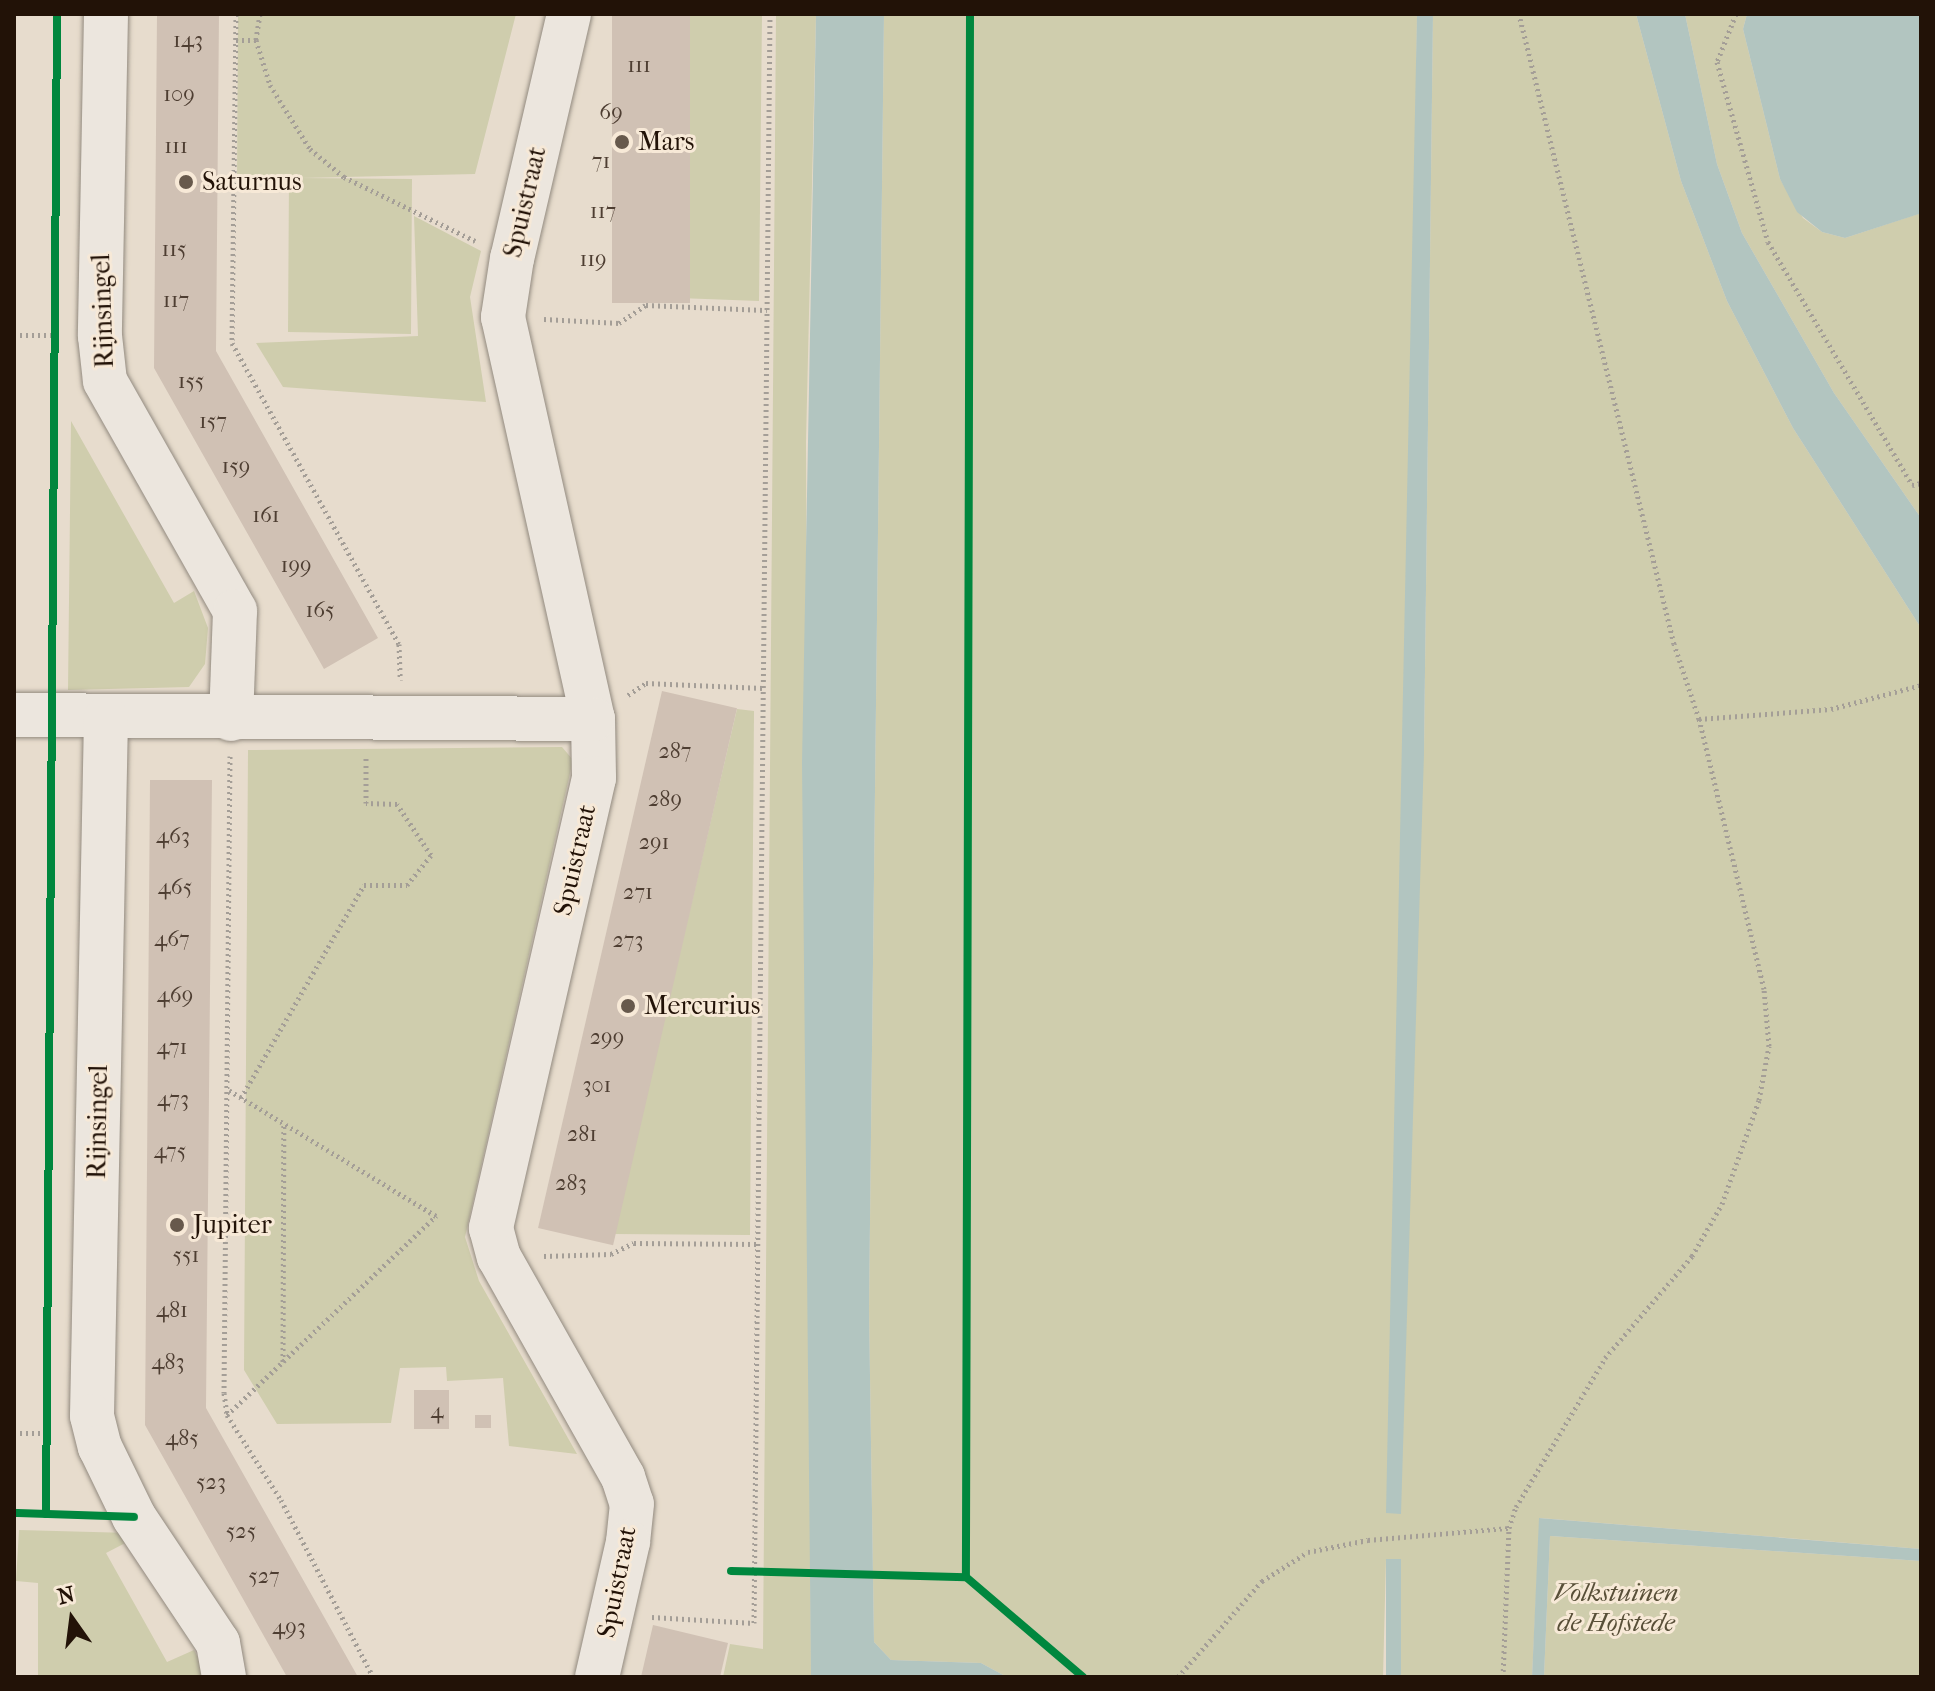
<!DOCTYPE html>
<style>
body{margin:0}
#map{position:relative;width:1935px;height:1691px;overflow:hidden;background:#e7dccd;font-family:"IM FELL French Canon",serif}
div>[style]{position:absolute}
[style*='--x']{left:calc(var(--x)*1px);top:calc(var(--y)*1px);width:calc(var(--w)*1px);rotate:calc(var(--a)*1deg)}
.green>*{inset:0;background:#cfcdad}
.water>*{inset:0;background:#b2c5c0;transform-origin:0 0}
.building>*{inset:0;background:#d0c1b4;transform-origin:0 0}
.path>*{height:5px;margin-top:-2.5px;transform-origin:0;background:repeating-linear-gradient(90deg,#a49e97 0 2px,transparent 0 6px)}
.roads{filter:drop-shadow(0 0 2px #928a7f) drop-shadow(0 0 2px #928a7f)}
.minor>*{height:44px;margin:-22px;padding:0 22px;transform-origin:22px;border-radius:22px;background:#ece6de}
.cycleway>*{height:8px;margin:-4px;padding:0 4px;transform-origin:4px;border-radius:4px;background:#00873e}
.dots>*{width:22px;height:22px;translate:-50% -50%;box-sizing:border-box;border:4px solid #f7e9d7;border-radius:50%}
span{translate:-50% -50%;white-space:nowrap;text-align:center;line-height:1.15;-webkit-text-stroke:6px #f7e9d7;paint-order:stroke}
.number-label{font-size:22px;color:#4e3e32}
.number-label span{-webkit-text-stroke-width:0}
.poi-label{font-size:26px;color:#221207}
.left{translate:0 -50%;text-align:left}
.street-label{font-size:26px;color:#221207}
.park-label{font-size:26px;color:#584f38;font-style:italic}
.frame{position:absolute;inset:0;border:16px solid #221207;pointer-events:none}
.north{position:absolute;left:32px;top:1579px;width:80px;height:80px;-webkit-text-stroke:6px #f7e9d7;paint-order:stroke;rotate:346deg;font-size:22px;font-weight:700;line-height:32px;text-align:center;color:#221207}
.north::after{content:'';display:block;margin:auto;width:28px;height:36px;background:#221207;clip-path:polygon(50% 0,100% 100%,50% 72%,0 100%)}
</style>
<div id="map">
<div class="green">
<div style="clip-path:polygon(238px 14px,516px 14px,475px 174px,300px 178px,412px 179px,411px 334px,288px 332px,289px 178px,237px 179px)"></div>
<div style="clip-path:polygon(690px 14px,762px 14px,759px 301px,625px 296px)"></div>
<div style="clip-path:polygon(776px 14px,816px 14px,806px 442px,811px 1677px,723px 1677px,730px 1644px,763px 1649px)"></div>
<div style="clip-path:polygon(884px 14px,1417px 14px,1413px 339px,1424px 753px,1433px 14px,1636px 14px,1681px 181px,1727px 301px,1793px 428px,1921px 628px,1921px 1549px,1540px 1518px,1532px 1677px,1398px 1677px,1400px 1559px,1386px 1559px,1383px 1677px,1007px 1677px,981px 1663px,891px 1660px,874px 1642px,869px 1309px)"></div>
<div style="clip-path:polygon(1685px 14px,1747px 14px,1743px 29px,1780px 179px,1803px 218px,1822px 232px,1845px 238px,1918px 214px,1921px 167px,1921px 518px,1834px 393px,1742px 233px,1717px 164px)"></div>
<div style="clip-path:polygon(414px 216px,481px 251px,470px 297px,486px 402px,283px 387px,256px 343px,418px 336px)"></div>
<div style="clip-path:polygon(71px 421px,174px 603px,194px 591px,208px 628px,205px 664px,189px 687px,68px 690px)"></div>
<div style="clip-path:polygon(737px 709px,754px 711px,750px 1235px,614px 1234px)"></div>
<div style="clip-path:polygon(562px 747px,573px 760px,465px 1237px,479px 1281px,577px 1454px,509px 1446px,503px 1378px,447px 1381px,446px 1367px,400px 1368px,391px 1423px,277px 1424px,244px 1370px,248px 750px)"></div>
<div style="clip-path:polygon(19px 1530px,130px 1533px,133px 1539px,106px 1553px,167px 1662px,194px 1650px,208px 1677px,26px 1677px,38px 1675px,38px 1583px,16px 1581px)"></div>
<div style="clip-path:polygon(1550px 1536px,1921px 1561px,1921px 1677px,1544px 1677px)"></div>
</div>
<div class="water">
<div style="clip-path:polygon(816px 14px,884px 14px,869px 1309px,874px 1642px,891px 1660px,981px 1663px,1007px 1677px,811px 1677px,802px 763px)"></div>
<div style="clip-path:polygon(1417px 14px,1433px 14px,1424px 753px,1401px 1514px,1386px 1513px)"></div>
<div style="clip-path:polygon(1636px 14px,1685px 14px,1717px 164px,1742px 233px,1834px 393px,1921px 518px,1921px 628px,1793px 428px,1727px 301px,1681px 181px)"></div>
<div style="clip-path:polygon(1747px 14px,1921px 14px,1919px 214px,1845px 238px,1822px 232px,1797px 212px,1780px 179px,1743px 29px)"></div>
<div style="clip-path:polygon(1539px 1518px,1921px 1549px,1921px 1561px,1550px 1536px,1544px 1677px,1532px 1677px)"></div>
<div style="left:1386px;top:1559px;width:15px;height:118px"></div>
</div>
<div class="building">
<div style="clip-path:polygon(157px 14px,219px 14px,216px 351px,378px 638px,324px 669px,154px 368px)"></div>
<div style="left:612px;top:14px;width:78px;height:289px"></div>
<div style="left:662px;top:691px;width:77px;height:551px;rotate:13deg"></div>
<div style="clip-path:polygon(150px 780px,212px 780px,206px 1408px,358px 1677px,287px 1677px,145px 1425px)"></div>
<div style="left:449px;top:1390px;width:39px;height:35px;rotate:90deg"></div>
<div style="left:475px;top:1415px;width:16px;height:13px"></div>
<div style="clip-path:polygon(653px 1625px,728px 1643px,720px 1677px,641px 1677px)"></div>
</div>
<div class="path">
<div style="--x:236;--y:14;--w:329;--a:90.7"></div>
<div style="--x:232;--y:343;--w:344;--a:61"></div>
<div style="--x:399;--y:644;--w:36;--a:88"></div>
<div style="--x:260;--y:14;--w:26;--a:99"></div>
<div style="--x:256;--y:40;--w:47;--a:72.7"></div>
<div style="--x:270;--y:85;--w:75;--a:58"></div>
<div style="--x:310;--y:149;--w:44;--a:39.5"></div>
<div style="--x:344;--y:177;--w:146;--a:26"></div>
<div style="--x:1736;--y:14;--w:52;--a:111.6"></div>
<div style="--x:1717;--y:62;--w:187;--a:74.2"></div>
<div style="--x:1768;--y:242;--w:282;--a:59.3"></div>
<div style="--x:1912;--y:485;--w:9;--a:-13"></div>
<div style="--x:236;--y:40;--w:20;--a:0"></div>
<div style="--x:544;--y:319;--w:75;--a:3.1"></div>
<div style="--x:619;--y:323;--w:32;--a:-34"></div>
<div style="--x:646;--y:305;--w:121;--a:2.4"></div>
<div style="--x:14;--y:335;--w:47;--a:0"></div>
<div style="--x:628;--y:695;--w:22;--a:-34"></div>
<div style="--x:646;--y:683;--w:117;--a:2.4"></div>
<div style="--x:1699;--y:719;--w:132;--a:-4.3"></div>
<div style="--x:1831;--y:709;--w:93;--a:-14.9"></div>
<div style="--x:230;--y:756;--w:637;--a:90.54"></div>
<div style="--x:224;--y:1393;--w:22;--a:82"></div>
<div style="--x:227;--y:1415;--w:101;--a:57.6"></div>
<div style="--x:281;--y:1500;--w:199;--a:62.5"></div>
<div style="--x:241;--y:1098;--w:246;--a:-60"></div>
<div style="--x:364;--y:885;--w:43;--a:0"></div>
<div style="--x:407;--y:885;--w:38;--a:-51"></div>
<div style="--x:431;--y:855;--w:61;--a:-123.7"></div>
<div style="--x:397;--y:804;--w:31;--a:-178"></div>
<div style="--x:366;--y:803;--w:46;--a:-90"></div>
<div style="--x:544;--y:1256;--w:67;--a:-1.7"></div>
<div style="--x:611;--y:1254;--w:25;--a:-26"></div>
<div style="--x:634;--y:1243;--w:123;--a:0.5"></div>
<div style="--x:283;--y:1362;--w:237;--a:-89.8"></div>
<div style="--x:227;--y:1415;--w:289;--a:-43.6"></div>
<div style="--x:436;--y:1216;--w:242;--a:-148.7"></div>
<div style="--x:14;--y:1433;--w:30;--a:0"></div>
<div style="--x:652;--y:1617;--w:102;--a:3.4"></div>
<div style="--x:754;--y:1623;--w:1609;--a:-89.43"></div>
<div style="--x:1178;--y:1677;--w:128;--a:-48.8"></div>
<div style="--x:1262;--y:1581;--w:54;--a:-32.2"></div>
<div style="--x:1308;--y:1552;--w:61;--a:-11.3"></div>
<div style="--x:1368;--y:1540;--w:142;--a:-4.9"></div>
<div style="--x:1503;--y:1677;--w:149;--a:-87.7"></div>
<div style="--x:1509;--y:1528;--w:22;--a:-72"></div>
<div style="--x:1516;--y:1507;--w:174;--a:-59.1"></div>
<div style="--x:1605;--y:1358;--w:134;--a:-49.5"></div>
<div style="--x:1692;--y:1256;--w:60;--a:-60"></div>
<div style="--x:1722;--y:1204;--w:110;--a:-70.4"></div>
<div style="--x:1759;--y:1100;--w:55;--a:-79.5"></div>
<div style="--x:1769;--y:1046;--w:57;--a:-95"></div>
<div style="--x:1764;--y:989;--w:278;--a:-103.5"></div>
<div style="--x:1699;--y:719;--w:79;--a:-108.4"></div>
<div style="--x:1674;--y:644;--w:649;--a:-103.82"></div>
</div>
<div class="roads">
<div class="minor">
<div style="--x:106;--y:14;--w:322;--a:91.1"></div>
<div style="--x:100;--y:336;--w:45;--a:83.7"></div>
<div style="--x:105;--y:381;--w:264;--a:60.5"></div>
<div style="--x:235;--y:611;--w:108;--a:92.1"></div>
<div style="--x:569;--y:14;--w:251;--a:103.1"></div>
<div style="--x:512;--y:258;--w:60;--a:98.7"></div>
<div style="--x:503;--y:317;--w:412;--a:77.4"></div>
<div style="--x:593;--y:719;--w:59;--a:89"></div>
<div style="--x:594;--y:778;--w:462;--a:102.9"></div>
<div style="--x:491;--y:1228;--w:30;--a:75"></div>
<div style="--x:499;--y:1257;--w:253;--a:60.6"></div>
<div style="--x:623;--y:1477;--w:28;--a:72"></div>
<div style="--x:632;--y:1504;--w:38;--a:96"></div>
<div style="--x:628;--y:1542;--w:139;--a:102.9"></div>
<div style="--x:14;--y:715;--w:579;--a:0.4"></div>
<div style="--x:106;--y:718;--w:698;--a:91.15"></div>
<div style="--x:92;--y:1416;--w:32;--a:76"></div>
<div style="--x:100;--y:1447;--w:78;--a:64.1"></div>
<div style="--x:134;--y:1517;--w:151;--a:56.3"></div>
<div style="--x:218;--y:1643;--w:35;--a:80"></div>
</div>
</div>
<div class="cycleway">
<div style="--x:970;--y:14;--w:1563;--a:90.15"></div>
<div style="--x:966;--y:1577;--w:154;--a:40.5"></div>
<div style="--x:14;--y:1513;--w:120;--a:1.9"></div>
<div style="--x:46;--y:1514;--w:1500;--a:-89.58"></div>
<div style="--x:731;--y:1571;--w:235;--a:1.5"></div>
</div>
<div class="dots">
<div style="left:622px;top:142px;background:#67594c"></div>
<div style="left:186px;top:182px;background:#67594c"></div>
<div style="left:628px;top:1006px;background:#67594c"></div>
<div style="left:177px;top:1225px;background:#67594c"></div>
</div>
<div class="number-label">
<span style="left:188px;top:41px">143</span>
<span style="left:639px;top:66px">111</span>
<span style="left:179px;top:95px">109</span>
<span style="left:611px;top:113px">69</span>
<span style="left:176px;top:147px">111</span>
<span style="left:601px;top:162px">71</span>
<span style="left:603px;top:212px">117</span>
<span style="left:174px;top:250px">115</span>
<span style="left:593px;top:260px">119</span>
<span style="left:176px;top:301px">117</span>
<span style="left:191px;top:382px">155</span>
<span style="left:213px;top:422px">157</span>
<span style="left:236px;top:467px">159</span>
<span style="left:266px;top:516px">161</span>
<span style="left:296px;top:566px">199</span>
<span style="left:320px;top:611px">165</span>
<span style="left:675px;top:752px">287</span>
<span style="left:665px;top:800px">289</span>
<span style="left:173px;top:837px">463</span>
<span style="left:654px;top:843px">291</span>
<span style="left:175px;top:888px">465</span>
<span style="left:638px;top:893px">271</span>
<span style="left:172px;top:940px">467</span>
<span style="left:628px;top:941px">273</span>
<span style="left:175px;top:996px">469</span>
<span style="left:607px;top:1038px">299</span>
<span style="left:172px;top:1048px">471</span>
<span style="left:597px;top:1086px">301</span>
<span style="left:173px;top:1100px">473</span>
<span style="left:582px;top:1135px">281</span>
<span style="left:170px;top:1152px">475</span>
<span style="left:571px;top:1184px">283</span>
<span style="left:186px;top:1256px">551</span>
<span style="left:172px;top:1311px">481</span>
<span style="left:168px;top:1363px">483</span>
<span style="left:437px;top:1412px">4</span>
<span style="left:182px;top:1439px">485</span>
<span style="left:211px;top:1483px">523</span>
<span style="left:241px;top:1532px">525</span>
<span style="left:264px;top:1577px">527</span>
<span style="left:289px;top:1628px">493</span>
</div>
<div class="poi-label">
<span class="left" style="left:638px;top:142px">Mars</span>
<span class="left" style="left:202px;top:182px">Saturnus</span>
<span class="left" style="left:644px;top:1006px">Mercurius</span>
<span class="left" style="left:193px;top:1225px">Jupiter</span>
</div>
<div class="street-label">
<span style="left:525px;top:202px;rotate:-77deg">Spuistraat</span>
<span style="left:103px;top:311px;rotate:-92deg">Rijnsingel</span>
<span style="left:575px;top:860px;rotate:-77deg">Spuistraat</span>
<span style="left:98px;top:1122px;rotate:-89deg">Rijnsingel</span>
<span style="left:617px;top:1582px;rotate:-79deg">Spuistraat</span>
</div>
<div class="park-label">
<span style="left:1616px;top:1608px">Volkstuinen<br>de Hofstede</span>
</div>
<div class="frame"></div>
<div class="north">N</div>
</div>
